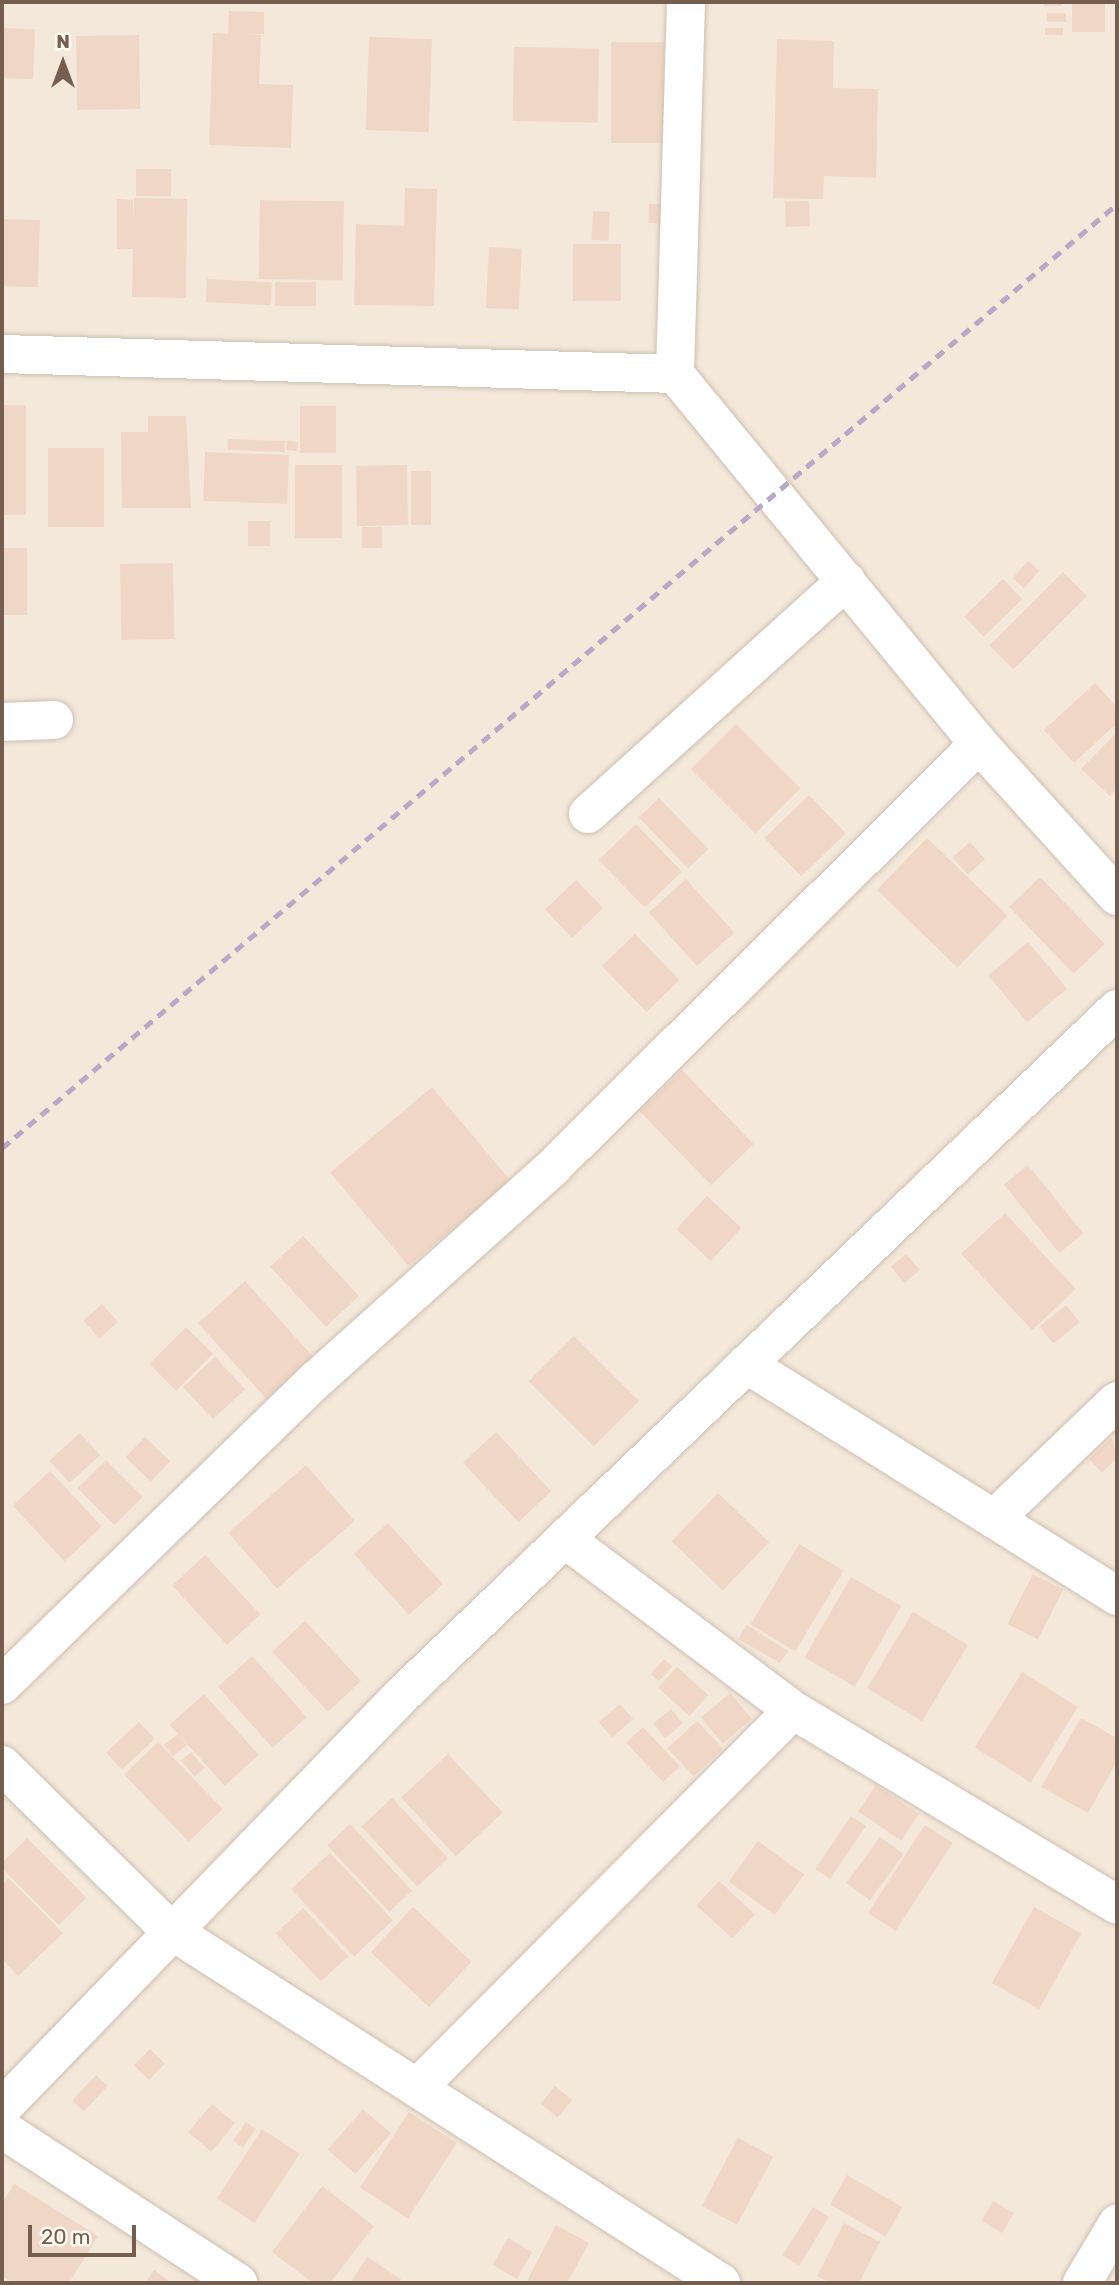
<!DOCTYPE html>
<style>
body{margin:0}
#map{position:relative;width:1119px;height:2285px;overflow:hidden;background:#fcf6ec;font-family:Rubik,sans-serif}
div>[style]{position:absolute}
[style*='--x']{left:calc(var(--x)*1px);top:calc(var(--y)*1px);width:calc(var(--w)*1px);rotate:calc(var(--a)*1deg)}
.residential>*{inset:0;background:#f3e8da;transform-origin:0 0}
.building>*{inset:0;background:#f0d7c5;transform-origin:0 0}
.roads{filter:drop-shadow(0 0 2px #cebfb1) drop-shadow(0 0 2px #cebfb1)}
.minor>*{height:38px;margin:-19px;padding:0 19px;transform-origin:19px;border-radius:19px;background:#fff}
.rail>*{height:5px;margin-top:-2.5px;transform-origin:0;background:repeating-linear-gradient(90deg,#baa9c6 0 10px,transparent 0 17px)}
span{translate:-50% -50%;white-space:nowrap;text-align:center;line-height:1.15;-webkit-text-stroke:6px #fefaf2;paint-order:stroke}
.frame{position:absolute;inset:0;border:4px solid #765e4f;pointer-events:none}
.north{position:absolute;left:28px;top:28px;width:70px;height:70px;-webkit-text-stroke:5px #fefaf2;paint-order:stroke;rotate:0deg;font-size:19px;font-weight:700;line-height:28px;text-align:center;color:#765e4f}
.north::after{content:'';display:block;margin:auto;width:24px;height:32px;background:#765e4f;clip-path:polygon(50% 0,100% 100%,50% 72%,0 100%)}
.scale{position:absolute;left:28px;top:2225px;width:108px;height:32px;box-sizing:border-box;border:4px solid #765e4f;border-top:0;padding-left:9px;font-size:21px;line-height:24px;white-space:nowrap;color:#765e4f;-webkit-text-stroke:5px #fefaf2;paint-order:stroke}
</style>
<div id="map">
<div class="residential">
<div style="left:2px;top:2px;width:1115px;height:2281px"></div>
</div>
<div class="building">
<div style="left:1044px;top:2px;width:17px;height:4px"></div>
<div style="left:1072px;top:2px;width:33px;height:30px"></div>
<div style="clip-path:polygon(229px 11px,264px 12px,264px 34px,244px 34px,261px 35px,259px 84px,293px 85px,291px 148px,209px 145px,213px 33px,228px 34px)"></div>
<div style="left:1047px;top:13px;width:19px;height:9px"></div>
<div style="left:2px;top:28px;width:33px;height:50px;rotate:2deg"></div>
<div style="left:1045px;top:28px;width:18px;height:7px"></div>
<div style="left:139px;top:35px;width:74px;height:63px;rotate:89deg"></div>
<div style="left:369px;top:37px;width:63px;height:93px;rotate:2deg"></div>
<div style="clip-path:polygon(777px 39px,834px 41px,833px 88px,878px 89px,876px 178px,824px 176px,823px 199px,773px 198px)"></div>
<div style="left:611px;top:42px;width:53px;height:101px"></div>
<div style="left:514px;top:47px;width:85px;height:74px;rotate:1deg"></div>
<div style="left:136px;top:169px;width:35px;height:27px"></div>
<div style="clip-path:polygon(405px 188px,437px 189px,434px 306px,354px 305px,356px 224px,404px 226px)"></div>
<div style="clip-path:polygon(134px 198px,187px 199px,186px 298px,132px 297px,133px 249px,117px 249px,117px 199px,133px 200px,134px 221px)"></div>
<div style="left:260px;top:200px;width:84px;height:79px;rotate:1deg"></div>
<div style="left:809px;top:201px;width:25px;height:24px;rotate:88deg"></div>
<div style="left:649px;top:204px;width:23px;height:19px;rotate:2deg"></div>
<div style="left:593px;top:211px;width:17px;height:29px;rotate:3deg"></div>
<div style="left:2px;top:219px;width:38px;height:67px;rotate:2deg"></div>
<div style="left:573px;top:244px;width:48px;height:57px"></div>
<div style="left:489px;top:247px;width:33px;height:61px;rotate:3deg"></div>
<div style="left:207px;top:279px;width:65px;height:23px;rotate:3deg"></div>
<div style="left:275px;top:282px;width:41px;height:24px"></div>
<div style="left:2px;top:405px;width:24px;height:110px"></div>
<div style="left:300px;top:406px;width:36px;height:47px"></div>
<div style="clip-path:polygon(148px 416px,186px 416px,191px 508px,122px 508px,121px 432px,148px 432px)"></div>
<div style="left:228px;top:439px;width:57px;height:11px;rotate:2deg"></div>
<div style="left:287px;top:441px;width:11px;height:9px;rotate:5deg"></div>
<div style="left:48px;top:448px;width:56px;height:79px"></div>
<div style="left:205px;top:452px;width:84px;height:49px;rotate:2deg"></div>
<div style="left:295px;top:465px;width:47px;height:73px"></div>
<div style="left:407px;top:465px;width:60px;height:51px;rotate:89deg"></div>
<div style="left:411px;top:471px;width:20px;height:54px"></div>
<div style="left:248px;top:521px;width:22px;height:25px"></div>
<div style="left:382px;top:527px;width:21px;height:20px;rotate:90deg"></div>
<div style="left:2px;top:548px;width:25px;height:67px"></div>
<div style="left:1028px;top:561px;width:15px;height:23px;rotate:42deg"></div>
<div style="left:173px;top:563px;width:76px;height:53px;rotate:89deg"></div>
<div style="left:1063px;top:572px;width:34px;height:104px;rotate:45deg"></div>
<div style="left:1003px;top:579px;width:28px;height:54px;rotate:46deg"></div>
<div style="clip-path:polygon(1095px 683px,1117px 707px,1117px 723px,1074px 763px,1044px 730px)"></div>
<div style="left:736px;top:724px;width:91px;height:64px;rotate:45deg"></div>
<div style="clip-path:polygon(1117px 732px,1117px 788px,1110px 796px,1081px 769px)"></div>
<div style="left:809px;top:795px;width:53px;height:62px;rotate:46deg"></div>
<div style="left:659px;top:798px;width:71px;height:28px;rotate:46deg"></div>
<div style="left:636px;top:824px;width:66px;height:52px;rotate:46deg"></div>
<div style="left:927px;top:838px;width:112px;height:72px;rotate:44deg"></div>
<div style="left:970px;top:842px;width:23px;height:23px;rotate:49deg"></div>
<div style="left:1040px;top:877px;width:93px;height:43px;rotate:46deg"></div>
<div style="left:686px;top:879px;width:72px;height:50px;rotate:48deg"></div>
<div style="left:576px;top:880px;width:39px;height:43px;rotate:46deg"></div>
<div style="left:635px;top:934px;width:64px;height:46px;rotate:46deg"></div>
<div style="left:1028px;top:942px;width:61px;height:52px;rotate:50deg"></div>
<div style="left:682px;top:1070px;width:103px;height:59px;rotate:46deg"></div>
<div style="left:432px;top:1087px;width:122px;height:133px;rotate:50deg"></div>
<div style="left:1028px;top:1165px;width:88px;height:31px;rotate:51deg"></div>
<div style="left:707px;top:1196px;width:47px;height:45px;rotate:43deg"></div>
<div style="left:1005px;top:1213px;width:104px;height:60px;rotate:47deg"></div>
<div style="left:303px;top:1236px;width:82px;height:45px;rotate:47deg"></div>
<div style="left:906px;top:1254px;width:21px;height:20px;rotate:49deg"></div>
<div style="left:245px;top:1281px;width:102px;height:63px;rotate:48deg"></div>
<div style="left:102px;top:1304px;width:24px;height:25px;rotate:48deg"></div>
<div style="left:1066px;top:1305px;width:22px;height:34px;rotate:51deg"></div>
<div style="left:186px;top:1327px;width:38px;height:52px;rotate:45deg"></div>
<div style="left:574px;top:1336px;width:92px;height:64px;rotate:45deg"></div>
<div style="left:215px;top:1357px;width:44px;height:44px;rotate:47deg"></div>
<div style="left:496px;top:1432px;width:81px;height:45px;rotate:47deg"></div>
<div style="left:80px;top:1433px;width:30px;height:41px;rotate:48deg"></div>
<div style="left:145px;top:1437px;width:35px;height:28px;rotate:44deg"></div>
<div style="clip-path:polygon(1112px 1437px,1117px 1458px,1102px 1473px,1089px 1459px)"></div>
<div style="left:106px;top:1460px;width:52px;height:40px;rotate:45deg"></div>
<div style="left:306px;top:1465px;width:74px;height:103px;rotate:49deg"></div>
<div style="left:50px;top:1471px;width:76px;height:51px;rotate:47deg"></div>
<div style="left:718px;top:1493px;width:71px;height:67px;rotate:44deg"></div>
<div style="left:388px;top:1523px;width:82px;height:46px;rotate:48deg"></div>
<div style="left:799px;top:1544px;width:52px;height:94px;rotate:31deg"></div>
<div style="left:205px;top:1555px;width:81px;height:45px;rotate:47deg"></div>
<div style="left:1033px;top:1574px;width:34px;height:56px;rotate:27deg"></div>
<div style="left:851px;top:1577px;width:58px;height:93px;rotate:30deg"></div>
<div style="left:913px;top:1612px;width:64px;height:89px;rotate:31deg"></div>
<div style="left:305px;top:1621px;width:82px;height:45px;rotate:47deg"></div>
<div style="clip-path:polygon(747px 1625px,788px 1651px,780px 1663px,738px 1639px)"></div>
<div style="left:252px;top:1656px;width:82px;height:46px;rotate:48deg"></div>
<div style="left:664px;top:1659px;width:11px;height:20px;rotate:41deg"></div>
<div style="left:677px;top:1667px;width:42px;height:28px;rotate:42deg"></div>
<div style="left:1022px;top:1672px;width:66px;height:89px;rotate:32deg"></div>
<div style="left:730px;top:1693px;width:34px;height:38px;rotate:50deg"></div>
<div style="left:204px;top:1694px;width:82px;height:46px;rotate:48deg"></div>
<div style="left:620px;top:1704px;width:20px;height:28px;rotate:49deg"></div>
<div style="left:671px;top:1709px;width:19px;height:23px;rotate:51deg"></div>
<div style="clip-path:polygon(1081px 1718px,1117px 1738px,1117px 1761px,1088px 1813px,1041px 1787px)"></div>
<div style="left:697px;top:1721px;width:38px;height:40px;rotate:47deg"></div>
<div style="left:139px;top:1722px;width:23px;height:45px;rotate:47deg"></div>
<div style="left:643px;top:1727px;width:54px;height:23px;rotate:47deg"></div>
<div style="left:178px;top:1734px;width:14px;height:18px;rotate:51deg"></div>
<div style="left:158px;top:1742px;width:93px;height:47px;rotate:46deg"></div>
<div style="left:191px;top:1752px;width:21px;height:13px;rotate:49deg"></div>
<div style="left:448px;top:1754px;width:80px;height:64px;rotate:47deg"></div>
<div style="left:876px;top:1785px;width:52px;height:32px;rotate:34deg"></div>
<div style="left:392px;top:1798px;width:82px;height:42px;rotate:47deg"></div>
<div style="left:851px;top:1816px;width:18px;height:64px;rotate:34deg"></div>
<div style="left:350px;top:1824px;width:91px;height:31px;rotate:47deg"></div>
<div style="left:925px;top:1825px;width:33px;height:105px;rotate:33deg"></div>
<div style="left:880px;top:1837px;width:29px;height:57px;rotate:36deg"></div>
<div style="left:27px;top:1838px;width:84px;height:39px;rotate:45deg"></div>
<div style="left:758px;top:1841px;width:57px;height:50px;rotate:36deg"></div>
<div style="left:330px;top:1853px;width:92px;height:53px;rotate:47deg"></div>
<div style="clip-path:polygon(8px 1878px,63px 1933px,18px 1976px,2px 1959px,2px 1884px)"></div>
<div style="left:719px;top:1881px;width:49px;height:33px;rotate:43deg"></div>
<div style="left:413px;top:1907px;width:80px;height:62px;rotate:43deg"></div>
<div style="left:1034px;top:1907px;width:54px;height:87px;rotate:29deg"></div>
<div style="left:303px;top:1908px;width:66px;height:37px;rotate:47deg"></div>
<div style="left:150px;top:2049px;width:21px;height:23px;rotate:45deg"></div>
<div style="left:96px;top:2075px;width:16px;height:35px;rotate:43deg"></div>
<div style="left:555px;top:2086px;width:22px;height:23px;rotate:39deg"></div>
<div style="left:212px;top:2104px;width:30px;height:37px;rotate:40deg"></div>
<div style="left:363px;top:2109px;width:37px;height:54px;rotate:41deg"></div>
<div style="left:409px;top:2112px;width:57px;height:90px;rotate:33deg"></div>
<div style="left:246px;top:2122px;width:12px;height:23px;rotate:35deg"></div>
<div style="left:262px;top:2129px;width:45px;height:83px;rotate:33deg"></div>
<div style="left:738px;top:2138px;width:40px;height:77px;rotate:28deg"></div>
<div style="left:847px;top:2175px;width:64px;height:34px;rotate:30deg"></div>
<div style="clip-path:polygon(14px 2184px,98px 2236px,69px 2283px,13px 2283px,2px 2276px,2px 2203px)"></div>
<div style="clip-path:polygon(322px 2186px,374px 2226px,330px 2283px,313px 2283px,272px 2252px)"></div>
<div style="left:993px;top:2201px;width:24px;height:23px;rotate:30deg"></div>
<div style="left:813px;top:2207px;width:19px;height:57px;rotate:32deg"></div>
<div style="clip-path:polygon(844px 2223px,880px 2242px,859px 2283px,830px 2283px,817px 2276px)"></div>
<div style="clip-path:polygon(556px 2225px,589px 2243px,567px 2283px,526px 2283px)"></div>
<div style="left:508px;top:2238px;width:28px;height:31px;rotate:30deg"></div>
<div style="clip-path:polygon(367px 2257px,401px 2279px,399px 2283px,350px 2283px)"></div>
<div style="clip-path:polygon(154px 2270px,172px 2283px,145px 2283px)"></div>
</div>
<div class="roads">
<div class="minor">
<div style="--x:686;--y:2;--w:372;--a:91.7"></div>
<div style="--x:675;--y:374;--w:479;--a:50.6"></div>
<div style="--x:979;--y:744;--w:205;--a:47.8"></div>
<div style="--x:2;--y:354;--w:673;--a:1.7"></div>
<div style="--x:2;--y:722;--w:52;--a:-2.2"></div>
<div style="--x:588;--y:814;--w:348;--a:-42.1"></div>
<div style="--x:746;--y:1364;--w:438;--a:32"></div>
<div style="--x:994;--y:1519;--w:170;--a:-43.8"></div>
<div style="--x:565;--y:1539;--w:285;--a:36.9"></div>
<div style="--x:793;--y:1710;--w:378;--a:31"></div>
<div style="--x:2;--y:1685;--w:439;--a:-44.2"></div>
<div style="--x:317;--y:1379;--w:319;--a:-41.9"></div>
<div style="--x:554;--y:1166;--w:599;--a:-44.8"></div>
<div style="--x:2;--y:1765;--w:234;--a:44.5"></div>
<div style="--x:169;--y:1929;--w:656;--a:32.67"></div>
<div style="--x:419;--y:2086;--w:530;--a:-45.15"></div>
<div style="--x:2;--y:2108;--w:575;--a:-45.92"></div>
<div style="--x:402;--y:1695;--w:991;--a:-43.81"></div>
<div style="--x:2;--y:2129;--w:282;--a:33.1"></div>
<div style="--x:1082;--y:2283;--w:69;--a:-59.3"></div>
</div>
</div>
<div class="rail">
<div style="--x:2;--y:1148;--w:1461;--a:-40.25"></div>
</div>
<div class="frame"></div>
<div class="north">N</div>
<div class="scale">20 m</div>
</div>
